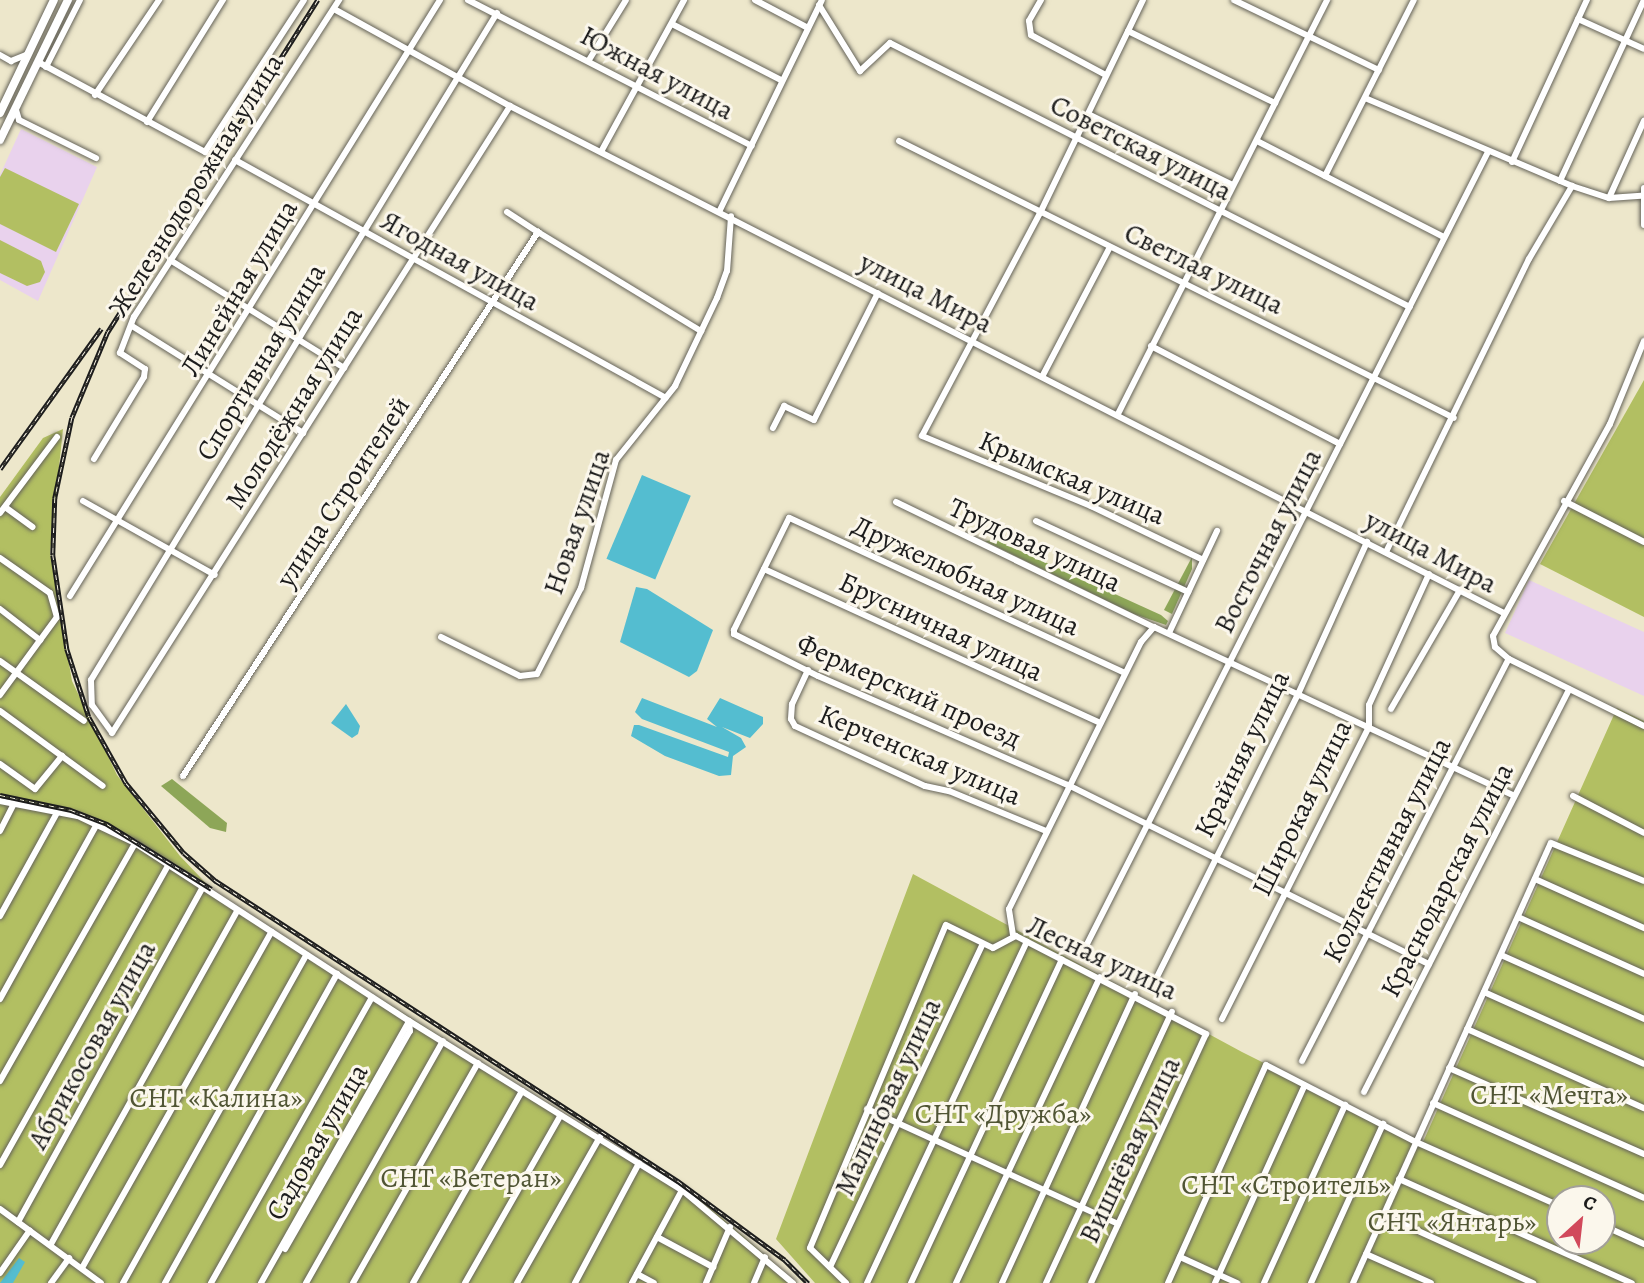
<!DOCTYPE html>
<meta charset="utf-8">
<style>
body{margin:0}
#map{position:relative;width:1644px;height:1283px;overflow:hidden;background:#ede7cb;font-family:Alegreya,serif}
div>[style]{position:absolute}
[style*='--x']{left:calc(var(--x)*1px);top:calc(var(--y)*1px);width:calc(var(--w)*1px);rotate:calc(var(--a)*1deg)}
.built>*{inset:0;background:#e9d2ed}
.green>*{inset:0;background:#b2bf62}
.forest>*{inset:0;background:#8da658}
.water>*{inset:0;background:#54bdd0;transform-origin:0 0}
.roads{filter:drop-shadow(0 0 2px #656359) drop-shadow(0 0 2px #656359)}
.minor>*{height:6px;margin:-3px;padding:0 3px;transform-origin:3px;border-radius:3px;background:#fff}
.major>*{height:8px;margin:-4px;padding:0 4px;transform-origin:4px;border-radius:4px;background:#fff}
.rail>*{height:4.5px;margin-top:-2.25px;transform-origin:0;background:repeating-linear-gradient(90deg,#fbf7ec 0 5px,#1c1c1c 0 10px);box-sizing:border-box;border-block:2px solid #1c1c1c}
span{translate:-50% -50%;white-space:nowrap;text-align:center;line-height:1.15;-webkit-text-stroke:6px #fbf7ec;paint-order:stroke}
.street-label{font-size:28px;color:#1c1c1c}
.park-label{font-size:28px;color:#505534}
.north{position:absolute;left:1546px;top:1185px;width:70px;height:70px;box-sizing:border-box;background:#fbf7ec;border:2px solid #a29f99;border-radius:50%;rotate:27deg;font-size:19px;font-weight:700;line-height:28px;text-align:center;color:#1c1c1c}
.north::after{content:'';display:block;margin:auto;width:24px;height:32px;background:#d1495b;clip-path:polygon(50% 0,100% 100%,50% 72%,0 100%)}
</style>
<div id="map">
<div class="built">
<div style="clip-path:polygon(21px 129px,97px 167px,38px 301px,0 280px,0 175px)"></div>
<div style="clip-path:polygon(1529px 580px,1644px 632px,1644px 696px,1505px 633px)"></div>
</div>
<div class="green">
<div style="clip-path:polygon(5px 168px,79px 204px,56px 252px,0 224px,0 177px)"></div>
<div style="clip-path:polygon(0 240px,41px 261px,45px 272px,40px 282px,27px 286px,0 273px)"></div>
<div style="clip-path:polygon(1644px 380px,1644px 617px,1540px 564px)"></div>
<div style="clip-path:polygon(63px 429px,50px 553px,72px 681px,117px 775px,180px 856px,219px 897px,706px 1204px,797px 1283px,0 1283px,0 497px,43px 438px)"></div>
<div style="clip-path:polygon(evenodd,1617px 708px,1644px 721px,1644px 1283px,815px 1283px,776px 1239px,913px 874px,1242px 1052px,1423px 1142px,1617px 708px,1560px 1199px,1602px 1199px,1602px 1241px,1560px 1241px,1560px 1199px)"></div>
</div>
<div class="forest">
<div style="clip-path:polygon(996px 540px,1161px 615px,1168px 621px,1166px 625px,1134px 614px,985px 541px)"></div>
<div style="clip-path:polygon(1192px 557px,1192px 569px,1172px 614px,1164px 610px)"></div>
<div style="clip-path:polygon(172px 779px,227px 823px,226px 832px,210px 828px,161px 786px)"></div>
</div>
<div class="water">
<div style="left:642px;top:475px;width:53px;height:91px;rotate:23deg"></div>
<div style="clip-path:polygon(636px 587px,647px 589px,713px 630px,697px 671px,689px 677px,620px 642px)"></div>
<div style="clip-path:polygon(642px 698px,717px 727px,707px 719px,720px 698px,763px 717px,763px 724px,750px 738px,722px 727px,741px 738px,746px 747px,733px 756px,731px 775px,719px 776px,665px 756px,631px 736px,634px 725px,639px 725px,728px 757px,729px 752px,642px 719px,635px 712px)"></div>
<div style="clip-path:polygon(346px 704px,360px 726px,358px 734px,352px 738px,331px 723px)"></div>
<div style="clip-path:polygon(19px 1258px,25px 1262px,13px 1283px,0 1283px)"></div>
</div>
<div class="roads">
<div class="minor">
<div style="--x:468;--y:0;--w:319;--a:27.2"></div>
<div style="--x:755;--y:0;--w:60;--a:27.8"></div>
<div style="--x:1041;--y:0;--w:24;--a:120"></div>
<div style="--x:1029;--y:21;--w:14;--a:82"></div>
<div style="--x:1031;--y:35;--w:85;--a:28.1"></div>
<div style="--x:1143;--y:0;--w:237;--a:115.8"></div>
<div style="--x:1040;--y:213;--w:252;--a:117.9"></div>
<div style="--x:922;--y:436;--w:183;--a:22.5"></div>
<div style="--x:1091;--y:506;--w:124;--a:25.7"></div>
<div style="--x:1234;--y:0;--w:161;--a:25.8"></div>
<div style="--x:819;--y:5;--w:78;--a:58.2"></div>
<div style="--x:860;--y:71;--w:41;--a:-43"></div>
<div style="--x:890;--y:43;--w:583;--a:26.92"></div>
<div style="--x:334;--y:9;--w:201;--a:28.9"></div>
<div style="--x:510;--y:106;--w:1114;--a:27.03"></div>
<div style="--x:497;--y:13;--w:781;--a:121.33"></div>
<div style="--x:91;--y:680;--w:25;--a:88"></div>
<div style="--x:92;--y:705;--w:34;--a:54"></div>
<div style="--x:112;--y:733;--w:743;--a:-57.59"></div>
<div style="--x:1578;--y:19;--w:72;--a:24.4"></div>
<div style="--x:672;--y:24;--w:123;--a:27.2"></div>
<div style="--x:1128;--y:31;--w:164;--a:26.1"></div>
<div style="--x:0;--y:55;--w:13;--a:29"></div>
<div style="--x:11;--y:61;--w:16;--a:-22"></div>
<div style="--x:589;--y:60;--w:70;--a:-58.3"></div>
<div style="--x:38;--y:62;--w:190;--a:28.3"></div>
<div style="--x:205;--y:152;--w:181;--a:-56.9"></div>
<div style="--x:46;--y:67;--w:75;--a:-63.1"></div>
<div style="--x:95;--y:95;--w:115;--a:-56"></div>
<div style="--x:1365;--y:98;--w:225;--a:23"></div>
<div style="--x:1572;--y:186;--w:39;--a:18"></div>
<div style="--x:1609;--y:198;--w:32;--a:-4"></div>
<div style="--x:16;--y:110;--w:10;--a:73"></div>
<div style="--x:19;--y:120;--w:86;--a:26.3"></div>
<div style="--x:1088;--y:114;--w:161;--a:26.1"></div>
<div style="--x:147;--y:122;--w:144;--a:-58.1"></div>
<div style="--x:899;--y:141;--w:620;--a:26.52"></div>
<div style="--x:1257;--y:141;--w:210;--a:27.2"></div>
<div style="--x:602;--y:150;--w:171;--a:-61.3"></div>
<div style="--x:235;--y:160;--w:492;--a:28.9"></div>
<div style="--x:1512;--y:162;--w:179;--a:-65.2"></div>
<div style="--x:1325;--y:176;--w:197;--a:-63.2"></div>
<div style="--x:1560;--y:181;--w:200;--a:-65.1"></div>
<div style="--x:1644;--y:188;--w:37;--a:90"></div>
<div style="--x:1609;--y:198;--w:85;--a:-65.6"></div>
<div style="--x:720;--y:210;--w:233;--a:-64.1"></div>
<div style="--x:507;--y:212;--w:37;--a:33"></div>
<div style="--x:170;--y:260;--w:205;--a:31.8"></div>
<div style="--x:132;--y:326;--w:202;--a:32"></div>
<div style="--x:1644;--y:341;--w:90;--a:112.3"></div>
<div style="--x:1610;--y:424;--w:242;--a:118.9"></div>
<div style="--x:1493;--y:636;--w:11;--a:80"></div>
<div style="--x:1495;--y:647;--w:18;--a:41"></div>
<div style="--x:1509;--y:659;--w:151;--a:26.4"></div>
<div style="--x:1151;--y:346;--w:213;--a:27.4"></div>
<div style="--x:1043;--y:375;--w:144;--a:-62.4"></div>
<div style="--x:1118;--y:414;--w:464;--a:-63.2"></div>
<div style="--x:773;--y:428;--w:25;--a:-63"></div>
<div style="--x:784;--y:406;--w:33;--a:25"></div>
<div style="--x:814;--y:420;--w:142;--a:-63.3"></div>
<div style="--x:94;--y:459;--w:96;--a:-58.6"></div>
<div style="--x:144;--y:377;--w:8;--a:-83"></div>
<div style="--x:145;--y:369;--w:30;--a:-147"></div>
<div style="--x:120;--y:353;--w:39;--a:-69"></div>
<div style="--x:134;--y:317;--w:378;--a:-57.1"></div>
<div style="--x:83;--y:501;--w:151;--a:29.3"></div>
<div style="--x:1564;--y:501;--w:90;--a:27.1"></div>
<div style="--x:896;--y:502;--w:287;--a:25.9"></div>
<div style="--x:5;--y:507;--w:34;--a:36"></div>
<div style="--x:0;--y:513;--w:95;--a:-53.1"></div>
<div style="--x:1036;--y:521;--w:168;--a:25"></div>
<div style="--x:1386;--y:552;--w:326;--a:-64"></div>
<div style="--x:1529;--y:259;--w:85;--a:-59.5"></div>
<div style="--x:0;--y:558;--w:61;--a:35"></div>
<div style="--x:50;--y:593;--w:25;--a:74"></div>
<div style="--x:57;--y:617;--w:97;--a:126.2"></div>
<div style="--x:764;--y:569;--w:370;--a:24.6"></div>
<div style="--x:70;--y:596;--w:702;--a:-58.17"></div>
<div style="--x:0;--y:609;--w:51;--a:37.8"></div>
<div style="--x:1169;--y:633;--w:113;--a:-64.8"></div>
<div style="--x:441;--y:637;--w:88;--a:26.3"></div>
<div style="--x:520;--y:676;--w:17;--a:-7"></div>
<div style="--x:537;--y:674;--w:97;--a:-62.9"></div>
<div style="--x:581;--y:588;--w:133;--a:-74.7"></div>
<div style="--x:616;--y:460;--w:95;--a:-51.4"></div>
<div style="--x:675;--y:386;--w:98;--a:-64.5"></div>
<div style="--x:717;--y:298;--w:29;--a:-70"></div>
<div style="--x:727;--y:271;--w:55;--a:-85.8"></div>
<div style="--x:0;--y:661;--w:103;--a:35.5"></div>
<div style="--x:808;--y:670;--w:38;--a:115"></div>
<div style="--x:792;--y:704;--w:15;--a:94"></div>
<div style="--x:791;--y:719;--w:8;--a:60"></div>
<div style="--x:795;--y:726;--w:143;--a:24.8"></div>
<div style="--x:925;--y:786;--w:25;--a:12"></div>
<div style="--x:949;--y:791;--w:105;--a:22.4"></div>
<div style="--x:1125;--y:673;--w:370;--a:-155.2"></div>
<div style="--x:789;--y:518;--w:125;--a:116.2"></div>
<div style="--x:734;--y:630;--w:4;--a:90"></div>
<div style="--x:734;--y:634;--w:94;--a:26.6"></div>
<div style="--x:818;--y:676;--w:273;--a:23.6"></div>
<div style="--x:1068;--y:785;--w:403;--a:26.4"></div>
<div style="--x:1391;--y:709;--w:138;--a:-59.9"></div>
<div style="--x:0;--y:711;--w:127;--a:36.1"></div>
<div style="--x:0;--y:764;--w:43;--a:35.5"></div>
<div style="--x:35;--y:789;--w:43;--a:-50.7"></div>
<div style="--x:183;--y:776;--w:650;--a:-56.87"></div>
<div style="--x:538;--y:232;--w:191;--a:31.3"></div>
<div style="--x:1573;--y:796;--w:80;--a:27.5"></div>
<div style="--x:0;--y:801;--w:79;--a:10.9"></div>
<div style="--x:78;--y:816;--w:63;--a:25.3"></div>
<div style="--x:135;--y:843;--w:327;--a:33"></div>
<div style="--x:409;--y:1021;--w:321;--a:31.8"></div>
<div style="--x:682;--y:1190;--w:145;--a:40"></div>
<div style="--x:0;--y:831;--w:33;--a:-63"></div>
<div style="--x:1535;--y:879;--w:120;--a:24.2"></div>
<div style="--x:0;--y:916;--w:120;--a:-61.1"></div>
<div style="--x:1518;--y:917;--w:138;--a:24.3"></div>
<div style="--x:1013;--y:935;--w:26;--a:-99"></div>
<div style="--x:1009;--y:909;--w:298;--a:-63.7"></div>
<div style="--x:1141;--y:642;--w:20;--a:-49"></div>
<div style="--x:1154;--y:627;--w:396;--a:25.1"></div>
<div style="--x:1085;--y:948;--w:892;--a:-63.15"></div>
<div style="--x:1501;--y:955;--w:157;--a:24.1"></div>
<div style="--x:1154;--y:983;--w:325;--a:-63.5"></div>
<div style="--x:1299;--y:692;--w:165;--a:-65.6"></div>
<div style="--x:1484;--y:992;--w:175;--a:24.2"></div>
<div style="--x:0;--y:999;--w:200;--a:-61"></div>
<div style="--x:1222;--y:1019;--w:327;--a:-63.3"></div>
<div style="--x:1369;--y:727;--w:22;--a:-90"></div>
<div style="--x:1369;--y:705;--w:144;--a:-65.4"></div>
<div style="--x:1467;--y:1029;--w:194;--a:24.1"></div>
<div style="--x:1302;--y:1061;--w:452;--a:-62.8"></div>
<div style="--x:1449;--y:1068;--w:213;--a:23.8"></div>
<div style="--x:0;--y:1081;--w:274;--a:-60.4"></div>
<div style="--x:1364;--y:1092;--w:452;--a:-63"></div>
<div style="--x:1433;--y:1103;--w:231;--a:24.2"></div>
<div style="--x:867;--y:1109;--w:276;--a:24.6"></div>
<div style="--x:0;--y:1165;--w:345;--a:-60.7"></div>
<div style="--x:1399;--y:1179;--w:255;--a:24.1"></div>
<div style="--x:0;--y:1209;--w:125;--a:36.2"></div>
<div style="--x:1383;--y:1215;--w:165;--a:24.4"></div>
<div style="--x:18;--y:1222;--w:380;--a:-61.1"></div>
<div style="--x:1602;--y:1225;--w:46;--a:24.3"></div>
<div style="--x:657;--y:1237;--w:64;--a:28.2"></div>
<div style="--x:51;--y:1244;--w:381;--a:-60.8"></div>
<div style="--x:285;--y:1249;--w:251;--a:-60.2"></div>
<div style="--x:410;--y:1031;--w:8;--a:-97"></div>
<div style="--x:1366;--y:1254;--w:71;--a:24"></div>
<div style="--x:1180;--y:1257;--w:63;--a:24.5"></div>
<div style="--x:830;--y:1267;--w:357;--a:-64.7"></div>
<div style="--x:82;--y:1268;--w:386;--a:-60.6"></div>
<div style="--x:0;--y:1273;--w:52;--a:-55.1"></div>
<div style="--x:637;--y:1274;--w:19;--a:28"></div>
<div style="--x:51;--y:1283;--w:31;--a:-54"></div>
<div style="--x:123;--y:1283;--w:376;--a:-60.8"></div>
<div style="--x:165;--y:1283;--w:354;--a:-60.9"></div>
<div style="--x:211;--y:1283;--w:328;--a:-60.6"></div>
<div style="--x:261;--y:1283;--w:301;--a:-60.5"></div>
<div style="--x:306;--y:1283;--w:278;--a:-60.5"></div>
<div style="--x:353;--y:1283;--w:253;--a:-60.4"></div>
<div style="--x:413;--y:1283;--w:221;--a:-60.4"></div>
<div style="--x:465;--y:1283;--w:193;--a:-60.3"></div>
<div style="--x:517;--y:1283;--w:168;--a:-60.4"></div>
<div style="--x:575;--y:1283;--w:136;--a:-61.9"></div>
<div style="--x:632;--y:1283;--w:106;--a:-61.7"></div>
<div style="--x:706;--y:1283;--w:61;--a:-66.8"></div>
<div style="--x:754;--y:1283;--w:28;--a:-67"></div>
<div style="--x:846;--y:1283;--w:50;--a:-135.8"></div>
<div style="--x:810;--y:1248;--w:350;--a:-67.2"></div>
<div style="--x:946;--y:925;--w:52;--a:26.1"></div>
<div style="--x:993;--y:948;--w:26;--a:-28"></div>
<div style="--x:1016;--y:936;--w:214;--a:27.3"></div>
<div style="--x:1206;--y:1034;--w:274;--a:114.8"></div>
<div style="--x:867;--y:1283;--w:377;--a:-64.9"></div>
<div style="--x:911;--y:1283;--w:357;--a:-65"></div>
<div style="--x:956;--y:1283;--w:338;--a:-64.8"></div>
<div style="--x:1002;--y:1283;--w:318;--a:-65.3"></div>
<div style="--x:1046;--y:1283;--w:299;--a:-65.1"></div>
<div style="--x:1168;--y:1283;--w:239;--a:-65.8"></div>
<div style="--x:1266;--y:1065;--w:169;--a:27.2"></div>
<div style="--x:1416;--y:1142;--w:158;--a:24"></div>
<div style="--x:1215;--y:1283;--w:217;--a:-65.6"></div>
<div style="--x:1264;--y:1283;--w:196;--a:-65.5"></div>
<div style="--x:1311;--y:1283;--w:175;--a:-65.6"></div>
<div style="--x:1353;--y:1283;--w:482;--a:-65.8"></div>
<div style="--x:1551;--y:843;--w:100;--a:22.2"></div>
</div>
<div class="major">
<div style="--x:0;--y:113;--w:125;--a:-64.5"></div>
<div style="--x:0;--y:140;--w:156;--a:-64.1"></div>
</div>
</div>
<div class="rail">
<div style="--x:318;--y:0;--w:393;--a:122.3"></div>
<div style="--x:108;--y:332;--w:93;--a:112.7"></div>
<div style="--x:72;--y:418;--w:82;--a:102"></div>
<div style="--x:55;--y:498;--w:57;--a:92"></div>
<div style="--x:53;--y:555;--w:95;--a:81.5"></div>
<div style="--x:67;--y:649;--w:71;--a:72.1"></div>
<div style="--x:89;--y:717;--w:76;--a:60.7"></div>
<div style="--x:126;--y:783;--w:91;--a:50.4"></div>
<div style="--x:184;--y:853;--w:43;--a:41.2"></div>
<div style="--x:216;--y:881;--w:551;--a:33"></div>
<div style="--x:678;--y:1181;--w:133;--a:36.4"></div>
<div style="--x:785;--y:1260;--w:33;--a:45"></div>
<div style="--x:0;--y:469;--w:173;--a:-54.2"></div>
<div style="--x:0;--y:795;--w:73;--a:11.9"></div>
<div style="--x:71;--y:810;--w:39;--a:21"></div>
<div style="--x:107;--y:824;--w:123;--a:31.8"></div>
</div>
<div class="street-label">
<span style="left:657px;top:73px;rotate:28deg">Южная улица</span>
<span style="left:1141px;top:148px;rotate:27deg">Советская улица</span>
<span style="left:196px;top:185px;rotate:-58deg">Железнодорожная улица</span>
<span style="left:460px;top:261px;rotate:29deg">Ягодная улица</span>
<span style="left:1204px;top:269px;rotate:26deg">Светлая улица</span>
<span style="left:239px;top:288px;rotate:-59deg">Линейная улица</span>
<span style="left:926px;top:293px;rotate:27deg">улица Мира</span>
<span style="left:261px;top:362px;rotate:-59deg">Спортивная улица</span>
<span style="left:294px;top:408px;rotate:-58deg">Молодёжная улица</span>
<span style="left:1072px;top:478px;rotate:23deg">Крымская улица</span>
<span style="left:343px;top:492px;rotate:-57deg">улица Строителей</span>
<span style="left:577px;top:522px;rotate:-71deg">Новая улица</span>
<span style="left:1268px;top:541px;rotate:-63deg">Восточная улица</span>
<span style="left:1035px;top:545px;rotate:25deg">Трудовая улица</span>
<span style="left:1431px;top:552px;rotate:28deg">улица Мира</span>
<span style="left:966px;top:576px;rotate:25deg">Дружелюбная улица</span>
<span style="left:941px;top:627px;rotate:25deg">Брусничная улица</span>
<span style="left:909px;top:691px;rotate:24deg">Фермерский проезд</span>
<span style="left:1242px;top:754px;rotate:-64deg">Крайняя улица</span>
<span style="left:920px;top:755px;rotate:23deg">Керченская улица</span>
<span style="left:1302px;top:808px;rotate:-64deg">Широкая улица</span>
<span style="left:1387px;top:850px;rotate:-63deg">Коллективная улица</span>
<span style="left:1447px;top:880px;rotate:-63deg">Краснодарская улица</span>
<span style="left:1102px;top:958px;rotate:25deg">Лесная улица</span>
<span style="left:92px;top:1045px;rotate:-61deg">Абрикосовая улица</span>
<span style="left:888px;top:1097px;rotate:-65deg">Малиновая улица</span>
<span style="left:317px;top:1142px;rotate:-60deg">Садовая улица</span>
<span style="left:1130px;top:1150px;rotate:-65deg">Вишнёвая улица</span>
</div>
<div class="park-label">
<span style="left:1549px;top:1095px">СНТ «Мечта»</span>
<span style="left:216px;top:1098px">СНТ «Калина»</span>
<span style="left:1003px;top:1114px">СНТ «Дружба»</span>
<span style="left:471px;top:1178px">СНТ «Ветеран»</span>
<span style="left:1286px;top:1185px">СНТ «Строитель»</span>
<span style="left:1452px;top:1222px">СНТ «Янтарь»</span>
</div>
<div class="north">С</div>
</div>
